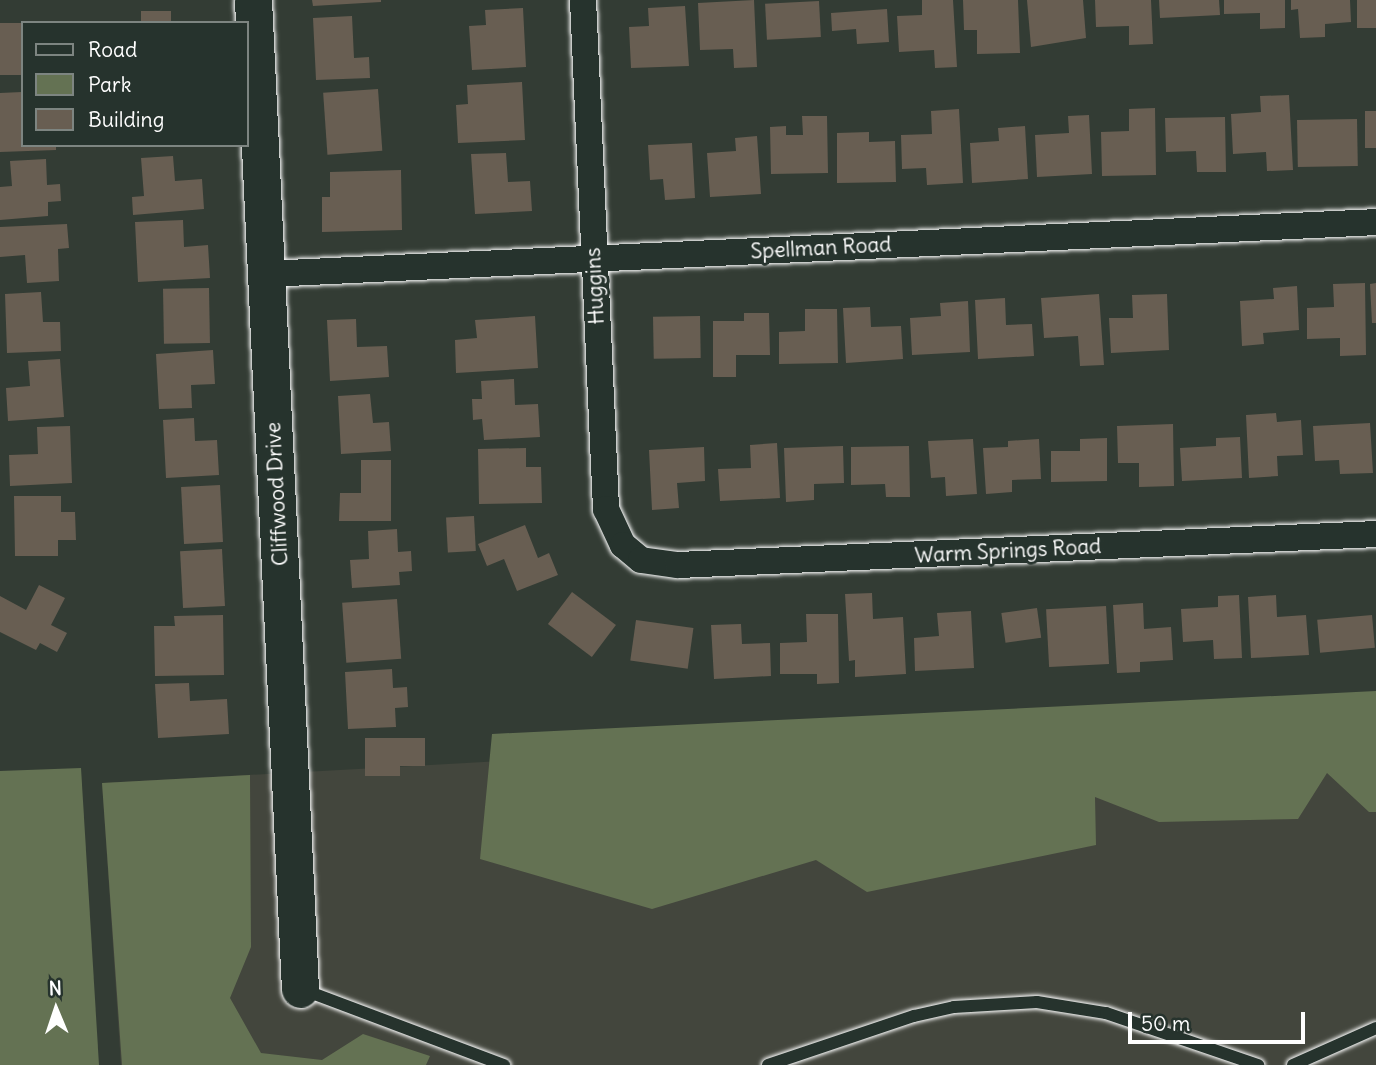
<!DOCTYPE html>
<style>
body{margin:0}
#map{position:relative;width:1376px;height:1065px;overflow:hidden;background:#333c34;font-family:Delius,sans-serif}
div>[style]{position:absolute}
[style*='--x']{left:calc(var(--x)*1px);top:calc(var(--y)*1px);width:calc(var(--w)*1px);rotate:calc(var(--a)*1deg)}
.built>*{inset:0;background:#43463d}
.green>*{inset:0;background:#647253}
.building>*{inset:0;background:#685e52;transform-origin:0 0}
.roads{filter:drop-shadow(0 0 2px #fff) drop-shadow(0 0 2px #fff)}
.lane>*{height:12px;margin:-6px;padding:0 6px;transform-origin:6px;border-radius:6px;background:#26332d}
.street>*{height:26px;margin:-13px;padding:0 13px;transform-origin:13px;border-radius:13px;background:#26332d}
.secondary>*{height:37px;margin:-18.5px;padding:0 18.5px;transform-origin:18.5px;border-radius:18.5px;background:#26332d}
span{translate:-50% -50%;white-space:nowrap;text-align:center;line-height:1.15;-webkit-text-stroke:6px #26332d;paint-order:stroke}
.street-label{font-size:21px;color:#fff}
.legend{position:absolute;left:21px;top:21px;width:228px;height:126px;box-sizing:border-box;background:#26332d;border:2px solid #7d8581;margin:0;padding:9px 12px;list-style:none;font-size:21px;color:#fff}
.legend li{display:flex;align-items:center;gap:14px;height:35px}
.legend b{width:35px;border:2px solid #7d8581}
.north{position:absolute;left:21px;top:974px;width:70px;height:70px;-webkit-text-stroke:5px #26332d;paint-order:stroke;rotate:358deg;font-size:19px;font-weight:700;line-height:28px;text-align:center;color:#fff}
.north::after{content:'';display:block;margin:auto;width:24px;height:32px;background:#fff;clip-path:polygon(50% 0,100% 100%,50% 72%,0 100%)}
.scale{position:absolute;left:1128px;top:1012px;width:177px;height:32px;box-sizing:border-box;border:4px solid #fff;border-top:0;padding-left:9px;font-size:21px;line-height:24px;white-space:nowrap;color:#fff;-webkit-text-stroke:5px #26332d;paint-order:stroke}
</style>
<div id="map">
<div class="built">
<div style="clip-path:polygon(1376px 713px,1376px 1065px,121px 1065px,102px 783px)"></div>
</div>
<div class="green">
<div style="clip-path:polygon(1376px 691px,1376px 812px,1369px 812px,1327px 773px,1298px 819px,1159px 822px,1095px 797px,1096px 845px,867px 892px,816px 860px,652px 909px,480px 859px,492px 734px)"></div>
<div style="clip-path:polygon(81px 768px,99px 1065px,0 1065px,0 771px)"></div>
<div style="clip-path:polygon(250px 775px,251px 947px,230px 998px,261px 1053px,322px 1060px,363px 1034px,430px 1056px,426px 1065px,122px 1065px,102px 783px)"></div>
</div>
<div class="building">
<div style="clip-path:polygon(312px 0,381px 0,381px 2px,313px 6px)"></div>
<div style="clip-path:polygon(754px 0,757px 67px,734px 68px,733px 49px,700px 50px,698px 3px)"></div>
<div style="clip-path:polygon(922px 0,953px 0,957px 67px,935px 68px,934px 50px,899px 52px,897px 16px,922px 15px)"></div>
<div style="clip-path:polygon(963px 0,1018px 0,1020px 53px,977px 54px,977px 30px,964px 30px)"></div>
<div style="clip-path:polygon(1027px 0,1083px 0,1086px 38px,1031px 47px)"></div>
<div style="clip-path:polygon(1095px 0,1151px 0,1153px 44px,1129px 45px,1129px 26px,1096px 27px)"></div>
<div style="clip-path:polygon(1159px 0,1219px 0,1220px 15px,1160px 18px)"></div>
<div style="clip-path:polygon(1224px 0,1285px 0,1285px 28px,1260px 29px,1260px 13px,1224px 14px)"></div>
<div style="clip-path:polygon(1291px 0,1350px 0,1351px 22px,1325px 24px,1325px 37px,1300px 38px,1298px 9px,1291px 10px)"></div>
<div style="left:1357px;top:0;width:19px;height:28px"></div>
<div style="left:819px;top:1px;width:36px;height:54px;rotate:87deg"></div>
<div style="clip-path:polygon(685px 6px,689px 66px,631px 68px,629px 27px,649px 26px,648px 8px)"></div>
<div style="clip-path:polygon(523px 8px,526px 67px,472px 70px,469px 26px,486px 25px,485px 10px)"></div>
<div style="clip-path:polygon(887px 9px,889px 42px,857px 44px,856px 29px,832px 31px,831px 13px)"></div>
<div style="left:141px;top:11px;width:30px;height:12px"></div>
<div style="clip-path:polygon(352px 16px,354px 58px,369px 57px,370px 78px,316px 80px,313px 18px)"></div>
<div style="left:23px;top:23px;width:52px;height:23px;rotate:90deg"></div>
<div style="clip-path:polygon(522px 82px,525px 140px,458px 143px,456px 105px,468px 104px,467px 85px)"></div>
<div style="left:378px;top:89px;width:62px;height:55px;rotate:86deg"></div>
<div style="clip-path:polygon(22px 92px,23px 145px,56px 145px,56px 150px,0 152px,0 93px)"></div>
<div style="clip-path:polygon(1289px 95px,1293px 170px,1267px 171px,1266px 152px,1233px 154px,1231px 114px,1261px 112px,1260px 96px)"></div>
<div style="clip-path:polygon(1155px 108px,1156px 175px,1102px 176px,1101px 132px,1129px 131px,1129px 109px)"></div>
<div style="clip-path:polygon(959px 109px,963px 183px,927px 185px,926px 168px,902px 169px,901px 135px,932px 134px,931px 111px)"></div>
<div style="left:1365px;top:111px;width:11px;height:37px"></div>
<div style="clip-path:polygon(1089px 115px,1092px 174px,1037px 177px,1035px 135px,1069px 133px,1068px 116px)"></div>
<div style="clip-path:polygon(802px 116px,827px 116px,828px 173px,771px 174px,770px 127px,786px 126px,786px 135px,803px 135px)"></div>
<div style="clip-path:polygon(1225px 117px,1226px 172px,1197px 172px,1196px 151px,1166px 152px,1165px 118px)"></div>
<div style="left:1357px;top:119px;width:47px;height:60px;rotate:89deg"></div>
<div style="clip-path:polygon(1025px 126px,1028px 179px,972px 183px,970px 143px,999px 141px,998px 128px)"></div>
<div style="clip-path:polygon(869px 132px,869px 142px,895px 141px,896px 182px,837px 183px,837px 133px)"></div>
<div style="clip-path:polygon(757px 136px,761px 194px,710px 197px,707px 153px,736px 151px,735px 138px)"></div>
<div style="clip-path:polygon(692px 143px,695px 198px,665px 200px,663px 179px,650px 180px,648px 145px)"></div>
<div style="clip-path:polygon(506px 153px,508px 182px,530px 181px,532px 211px,475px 214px,471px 154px)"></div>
<div style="clip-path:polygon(173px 156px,175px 181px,202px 179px,204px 209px,133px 215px,132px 197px,144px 196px,141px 158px)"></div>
<div style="clip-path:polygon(46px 159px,47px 185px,60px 184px,61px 201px,48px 202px,48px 216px,0 220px,0 187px,12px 186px,10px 161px)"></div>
<div style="clip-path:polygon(401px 170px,402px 230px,322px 232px,322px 197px,330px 197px,330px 172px)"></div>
<div style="clip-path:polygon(183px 220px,184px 247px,208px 245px,210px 278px,138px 282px,135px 222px)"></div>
<div style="clip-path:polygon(67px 224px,69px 248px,58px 249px,59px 281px,27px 283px,25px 255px,0 257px,0 227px)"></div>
<div style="clip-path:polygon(1365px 283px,1366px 355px,1340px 356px,1340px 338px,1307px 339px,1307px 308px,1334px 307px,1333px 284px)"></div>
<div style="clip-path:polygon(1376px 283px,1376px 323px,1372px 323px,1370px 284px)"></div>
<div style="clip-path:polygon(1297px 286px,1299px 330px,1263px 333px,1264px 344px,1242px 346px,1240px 301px,1274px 299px,1273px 288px)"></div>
<div style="left:209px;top:288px;width:55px;height:46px;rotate:89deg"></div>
<div style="clip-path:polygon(41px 292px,43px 322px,60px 322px,61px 351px,7px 353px,5px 294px)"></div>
<div style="clip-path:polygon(1099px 294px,1104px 365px,1080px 366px,1078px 336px,1044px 338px,1041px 298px)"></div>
<div style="clip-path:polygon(1167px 294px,1169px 350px,1111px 353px,1109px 318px,1133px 318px,1132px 295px)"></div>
<div style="clip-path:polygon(1005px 298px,1006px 325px,1032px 324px,1034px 356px,978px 359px,975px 300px)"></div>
<div style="clip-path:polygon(968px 301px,970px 352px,912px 355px,910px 318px,941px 316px,940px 303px)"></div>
<div style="clip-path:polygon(870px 307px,871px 327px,901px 326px,903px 359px,846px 363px,843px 308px)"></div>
<div style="clip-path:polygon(805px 309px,837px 309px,838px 363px,779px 364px,779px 332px,805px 331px)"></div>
<div style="clip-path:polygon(744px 313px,769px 313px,770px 355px,736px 355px,736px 377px,713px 377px,713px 321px,744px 321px)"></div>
<div style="clip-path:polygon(535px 316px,538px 368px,456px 373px,455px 340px,477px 338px,475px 320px)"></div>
<div style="left:700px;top:316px;width:42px;height:47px;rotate:89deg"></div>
<div style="clip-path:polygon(356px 319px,357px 347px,387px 346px,389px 377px,330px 381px,327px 320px)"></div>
<div style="clip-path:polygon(213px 350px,215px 384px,191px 385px,192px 408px,159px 409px,156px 354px)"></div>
<div style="clip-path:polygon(60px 359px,64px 417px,8px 421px,6px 388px,30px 386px,28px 361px)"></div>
<div style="clip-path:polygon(514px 379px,515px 405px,538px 404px,540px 437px,484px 440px,482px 419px,473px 420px,472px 399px,482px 399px,481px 381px)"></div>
<div style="clip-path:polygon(370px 394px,373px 423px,389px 422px,391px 451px,341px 454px,338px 396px)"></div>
<div style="clip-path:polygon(1276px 413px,1277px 422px,1301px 420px,1303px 455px,1277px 456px,1278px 476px,1249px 478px,1246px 415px)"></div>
<div style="clip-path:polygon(194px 418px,195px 441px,217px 440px,219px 475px,166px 478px,163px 420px)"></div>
<div style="clip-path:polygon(1370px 423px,1373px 473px,1340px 474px,1339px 460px,1315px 461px,1313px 426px)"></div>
<div style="clip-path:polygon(1173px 424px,1174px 486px,1139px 487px,1139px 463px,1118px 463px,1117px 426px)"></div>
<div style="clip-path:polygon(70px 426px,72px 483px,10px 486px,9px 455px,38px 454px,37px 427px)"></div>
<div style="clip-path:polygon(1240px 437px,1242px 478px,1182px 481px,1180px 448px,1216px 446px,1216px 438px)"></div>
<div style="clip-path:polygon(1107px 438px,1107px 481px,1051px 482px,1051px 451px,1080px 451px,1080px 439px)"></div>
<div style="clip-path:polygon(973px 439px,977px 494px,946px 496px,945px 477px,931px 478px,928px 441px)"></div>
<div style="clip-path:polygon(1039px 439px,1041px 479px,1012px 480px,1012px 492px,986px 494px,983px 448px,1008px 447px,1008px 441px)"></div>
<div style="clip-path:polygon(777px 443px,780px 498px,720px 501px,718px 469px,751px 468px,750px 445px)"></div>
<div style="clip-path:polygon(843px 446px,844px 483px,814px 484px,814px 500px,786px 502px,784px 448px)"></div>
<div style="clip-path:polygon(909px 446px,910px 497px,886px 497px,885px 484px,851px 485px,851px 447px)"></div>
<div style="clip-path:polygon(704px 447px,705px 481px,677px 483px,679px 508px,652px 510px,649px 450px)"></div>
<div style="clip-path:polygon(526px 448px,526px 467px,541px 467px,542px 503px,479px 504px,478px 449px)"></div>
<div style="clip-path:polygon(361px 460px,391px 460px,391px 521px,339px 521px,340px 493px,361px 493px)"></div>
<div style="left:220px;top:485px;width:57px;height:39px;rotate:87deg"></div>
<div style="clip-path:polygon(14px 496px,61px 496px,61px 512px,75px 512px,76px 540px,58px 540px,58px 556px,15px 556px)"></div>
<div style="left:474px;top:516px;width:35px;height:28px;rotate:87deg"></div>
<div style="clip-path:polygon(525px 525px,538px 558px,549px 553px,558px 575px,517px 591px,504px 559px,487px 566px,478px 544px)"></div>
<div style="clip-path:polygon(397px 529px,398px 552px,411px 551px,412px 571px,399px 572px,400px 585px,352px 588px,350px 560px,369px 559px,368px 531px)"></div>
<div style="left:222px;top:549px;width:57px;height:42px;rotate:87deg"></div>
<div style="clip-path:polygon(39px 585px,65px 598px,51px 625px,67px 633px,57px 652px,40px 643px,36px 650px,0 632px,0 596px,26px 610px)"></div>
<div style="left:572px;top:592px;width:55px;height:40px;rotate:37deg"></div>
<div style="clip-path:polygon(872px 593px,873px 619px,903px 617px,906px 674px,855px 677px,855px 660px,849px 661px,845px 594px)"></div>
<div style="clip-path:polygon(1239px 595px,1242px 658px,1214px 659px,1213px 640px,1183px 642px,1181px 609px,1218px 607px,1218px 596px)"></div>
<div style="clip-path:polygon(1276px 595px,1277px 617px,1306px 615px,1309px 655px,1251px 658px,1248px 597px)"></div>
<div style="left:397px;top:599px;width:60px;height:55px;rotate:86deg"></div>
<div style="clip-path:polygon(1143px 603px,1144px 629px,1171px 627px,1173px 660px,1140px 662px,1140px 672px,1117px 673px,1113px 605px)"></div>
<div style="left:1106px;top:606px;width:58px;height:60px;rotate:87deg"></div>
<div style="left:1037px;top:608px;width:30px;height:36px;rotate:82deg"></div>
<div style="clip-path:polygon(971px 611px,974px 668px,915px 671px,914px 638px,939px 636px,937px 613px)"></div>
<div style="clip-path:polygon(806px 614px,838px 614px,839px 683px,817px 684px,817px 674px,780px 674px,780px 643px,807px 642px)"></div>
<div style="clip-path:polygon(223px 615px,224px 675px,155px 676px,154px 626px,175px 626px,174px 616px)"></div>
<div style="left:1372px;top:615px;width:33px;height:55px;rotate:85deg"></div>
<div style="left:636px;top:620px;width:58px;height:41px;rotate:8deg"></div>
<div style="clip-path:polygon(741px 624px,742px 644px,770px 643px,771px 676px,714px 679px,711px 625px)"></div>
<div style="clip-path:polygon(392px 669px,393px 688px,407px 687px,408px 707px,395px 708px,396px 727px,348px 729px,345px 672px)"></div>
<div style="clip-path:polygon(189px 683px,190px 701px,227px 699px,229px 734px,158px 738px,155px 684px)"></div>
<div style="clip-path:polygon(365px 738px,425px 738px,425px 766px,400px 766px,400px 776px,365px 776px)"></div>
</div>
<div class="roads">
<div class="lane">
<div style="--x:304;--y:990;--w:214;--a:20.6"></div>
<div style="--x:768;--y:1065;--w:154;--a:-18.6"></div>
<div style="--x:914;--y:1016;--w:41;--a:-12.7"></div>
<div style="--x:954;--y:1007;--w:83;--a:-3.4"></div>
<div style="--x:1037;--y:1002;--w:70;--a:9.1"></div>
<div style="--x:1106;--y:1013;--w:161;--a:18.9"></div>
<div style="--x:1293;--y:1065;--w:91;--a:-24"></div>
</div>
<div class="street">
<div style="--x:583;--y:0;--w:510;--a:87.41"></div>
<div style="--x:606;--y:509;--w:40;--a:65"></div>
<div style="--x:623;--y:545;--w:23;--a:40"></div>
<div style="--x:641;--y:560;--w:37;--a:8"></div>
<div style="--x:678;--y:565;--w:699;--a:-2.54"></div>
<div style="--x:267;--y:274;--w:1110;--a:-2.68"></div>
</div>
<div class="secondary">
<div style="--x:253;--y:0;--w:990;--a:87.28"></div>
</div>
</div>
<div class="street-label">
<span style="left:821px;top:248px;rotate:-3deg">Spellman Road</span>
<span style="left:595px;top:286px;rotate:-93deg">Huggins</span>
<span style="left:277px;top:494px;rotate:-93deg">Cliffwood Drive</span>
<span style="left:1008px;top:551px;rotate:-3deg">Warm Springs Road</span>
</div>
<ul class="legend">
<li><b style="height:9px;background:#26332d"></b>Road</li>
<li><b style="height:19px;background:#647253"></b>Park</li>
<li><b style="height:19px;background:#685e52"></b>Building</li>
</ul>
<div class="north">N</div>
<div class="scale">50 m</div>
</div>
